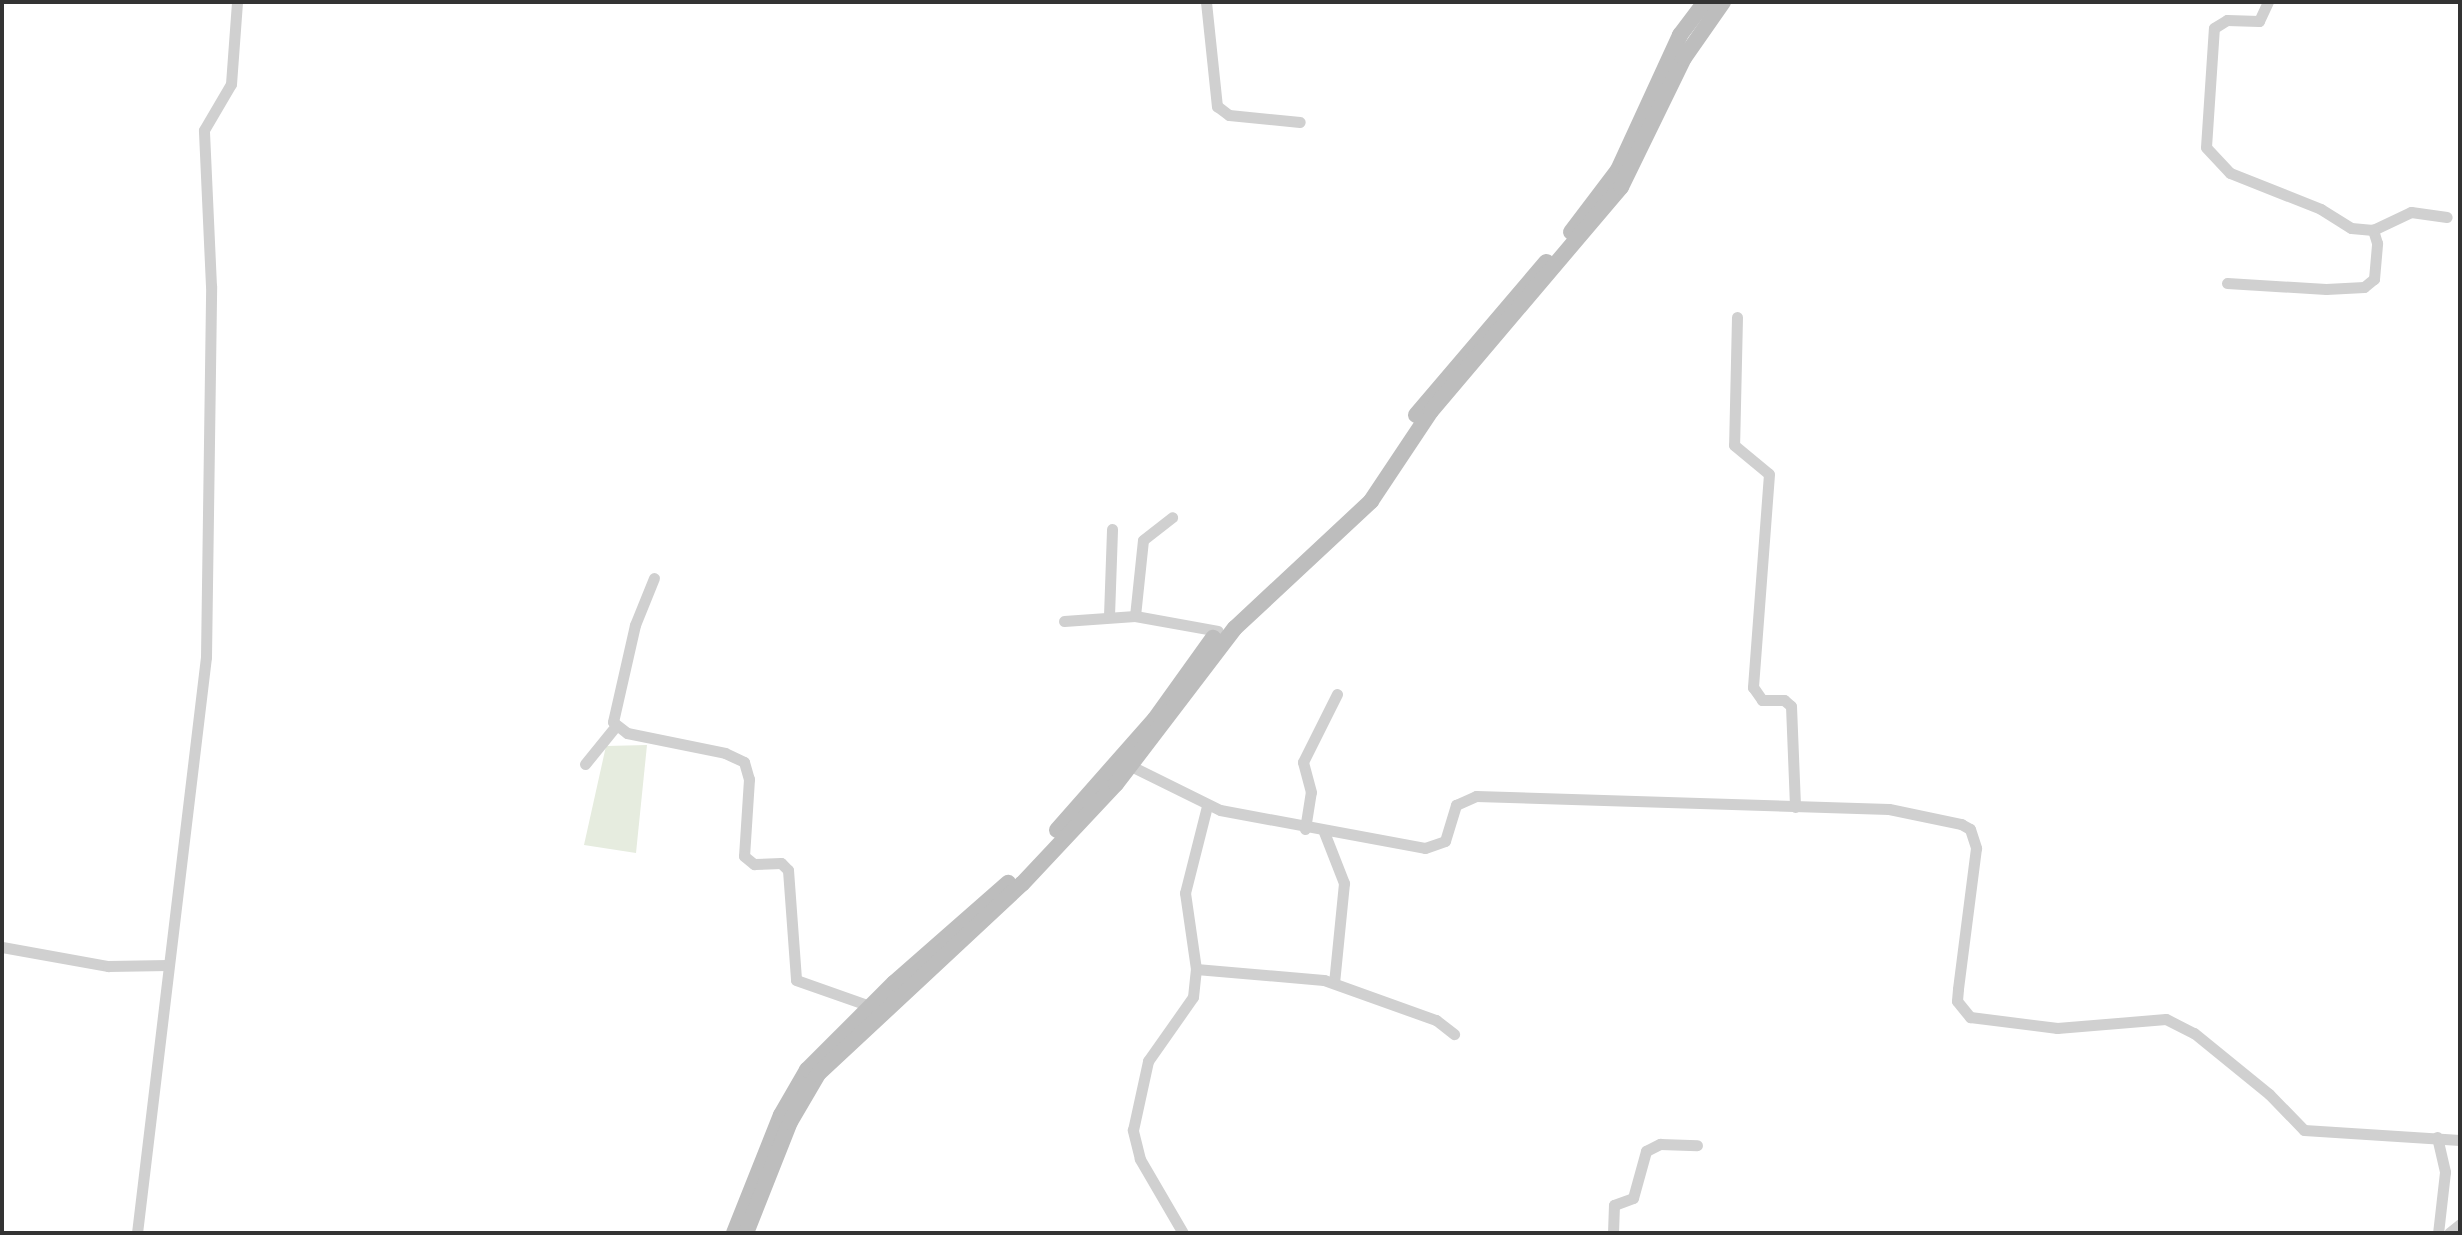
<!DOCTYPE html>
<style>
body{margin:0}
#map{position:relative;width:2462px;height:1235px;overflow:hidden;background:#fff;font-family:Jost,sans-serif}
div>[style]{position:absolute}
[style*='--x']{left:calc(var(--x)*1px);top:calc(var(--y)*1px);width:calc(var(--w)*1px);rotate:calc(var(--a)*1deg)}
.green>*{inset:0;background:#e6ecdf}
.street>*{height:11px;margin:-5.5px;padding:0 5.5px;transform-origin:5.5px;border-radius:5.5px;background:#d0d0d0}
.secondary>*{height:16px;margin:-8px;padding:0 8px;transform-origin:8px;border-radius:8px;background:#bdbdbd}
span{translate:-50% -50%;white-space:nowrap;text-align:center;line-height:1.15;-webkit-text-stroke:8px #fff;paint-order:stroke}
.frame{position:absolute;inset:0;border:4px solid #333;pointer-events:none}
</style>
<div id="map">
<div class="green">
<div style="clip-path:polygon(647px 745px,636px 853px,584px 845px,606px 746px)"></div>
</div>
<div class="street">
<div style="--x:1206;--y:2;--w:105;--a:84"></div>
<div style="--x:1217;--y:106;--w:15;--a:37"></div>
<div style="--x:1229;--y:115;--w:71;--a:5.6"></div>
<div style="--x:2373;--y:230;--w:42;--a:-25.3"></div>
<div style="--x:2411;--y:212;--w:36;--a:8"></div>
<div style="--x:2227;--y:283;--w:99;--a:3.5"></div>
<div style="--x:2326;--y:289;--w:38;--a:-3"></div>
<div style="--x:2364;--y:287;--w:13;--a:-39"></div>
<div style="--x:2374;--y:279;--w:36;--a:-85"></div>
<div style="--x:2377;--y:243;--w:14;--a:-107"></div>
<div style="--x:2373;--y:230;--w:22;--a:-175"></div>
<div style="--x:2351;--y:228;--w:36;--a:-148"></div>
<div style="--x:2321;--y:209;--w:98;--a:-158.4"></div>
<div style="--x:2230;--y:173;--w:35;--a:-133"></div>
<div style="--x:2206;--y:147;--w:119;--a:-86.2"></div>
<div style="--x:2214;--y:28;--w:15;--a:-32"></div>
<div style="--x:2227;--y:20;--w:32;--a:2"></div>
<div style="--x:2259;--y:21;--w:21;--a:-65"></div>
<div style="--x:1737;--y:317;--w:128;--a:91.3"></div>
<div style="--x:1734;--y:445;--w:45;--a:39.6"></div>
<div style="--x:1769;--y:474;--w:214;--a:94.3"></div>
<div style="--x:1753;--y:687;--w:16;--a:55"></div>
<div style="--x:1762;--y:700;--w:22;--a:0"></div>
<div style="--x:1784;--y:700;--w:9;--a:41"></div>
<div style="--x:1791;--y:706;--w:101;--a:87.7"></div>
<div style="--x:654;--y:578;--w:51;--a:112"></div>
<div style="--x:635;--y:625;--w:99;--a:102.8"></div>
<div style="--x:613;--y:722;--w:18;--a:38"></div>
<div style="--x:627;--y:733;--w:100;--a:11.5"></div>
<div style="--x:725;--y:753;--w:21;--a:25"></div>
<div style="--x:744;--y:762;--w:18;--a:74"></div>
<div style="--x:749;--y:779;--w:77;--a:93.7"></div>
<div style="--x:744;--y:856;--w:13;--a:39"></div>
<div style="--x:754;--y:864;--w:27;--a:-2"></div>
<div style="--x:781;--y:863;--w:10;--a:45"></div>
<div style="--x:788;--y:870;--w:110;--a:85.8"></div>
<div style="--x:796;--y:980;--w:78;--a:19.4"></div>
<div style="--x:1109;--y:616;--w:87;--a:-88"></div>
<div style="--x:1135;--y:616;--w:76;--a:-84"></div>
<div style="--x:1143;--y:540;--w:37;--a:-38"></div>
<div style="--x:1064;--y:621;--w:71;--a:-4"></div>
<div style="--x:1135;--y:616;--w:84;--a:10.2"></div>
<div style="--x:585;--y:764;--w:48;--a:-51"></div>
<div style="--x:1131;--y:766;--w:99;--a:26.3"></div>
<div style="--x:1220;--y:810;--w:208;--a:10.5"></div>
<div style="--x:1425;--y:848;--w:21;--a:-19"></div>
<div style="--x:1445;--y:841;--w:38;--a:-73"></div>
<div style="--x:1456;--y:805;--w:22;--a:-24"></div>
<div style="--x:1476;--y:796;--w:413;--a:1.8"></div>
<div style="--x:1889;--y:809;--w:74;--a:11.8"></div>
<div style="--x:1961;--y:824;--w:10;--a:29"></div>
<div style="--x:1970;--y:829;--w:20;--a:72"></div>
<div style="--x:1976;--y:848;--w:142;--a:97.3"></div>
<div style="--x:1958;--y:989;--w:12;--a:95"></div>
<div style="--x:1957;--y:1001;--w:21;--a:51"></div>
<div style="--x:1970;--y:1017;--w:88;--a:7.2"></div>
<div style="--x:2057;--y:1028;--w:109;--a:-4.7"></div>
<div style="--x:2166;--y:1019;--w:31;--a:27"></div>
<div style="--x:2194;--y:1033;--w:97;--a:39.1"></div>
<div style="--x:2269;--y:1094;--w:50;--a:45.8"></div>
<div style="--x:2304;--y:1130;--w:156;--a:3.7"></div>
<div style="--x:1305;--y:829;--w:37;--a:-81"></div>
<div style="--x:1311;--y:792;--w:31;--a:-105"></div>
<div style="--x:1303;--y:762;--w:76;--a:-63.4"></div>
<div style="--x:1324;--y:832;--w:55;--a:68.6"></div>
<div style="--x:1344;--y:883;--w:100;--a:95.7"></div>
<div style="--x:2;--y:947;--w:108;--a:10.2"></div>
<div style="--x:108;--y:966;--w:60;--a:-1"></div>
<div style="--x:1196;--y:969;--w:128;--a:4.9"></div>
<div style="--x:1324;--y:980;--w:119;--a:19.7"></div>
<div style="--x:1436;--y:1020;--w:23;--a:38"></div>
<div style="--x:2437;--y:1137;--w:36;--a:77"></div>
<div style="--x:2445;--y:1172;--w:61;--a:96.5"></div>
<div style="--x:137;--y:1233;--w:580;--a:-83.17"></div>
<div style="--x:206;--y:657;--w:371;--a:-89.2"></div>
<div style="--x:211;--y:286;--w:156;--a:-92.6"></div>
<div style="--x:204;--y:130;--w:53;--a:-59.6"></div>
<div style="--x:231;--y:84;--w:82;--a:-85.8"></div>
<div style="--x:1183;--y:1233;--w:86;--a:-120.2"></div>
<div style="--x:1140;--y:1159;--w:30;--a:-104"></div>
<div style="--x:1133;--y:1130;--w:71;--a:-77.7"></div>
<div style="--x:1148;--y:1061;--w:78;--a:-54.9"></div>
<div style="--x:1193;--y:997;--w:28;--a:-84"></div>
<div style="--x:1196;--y:969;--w:77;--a:-98.2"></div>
<div style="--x:1185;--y:893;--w:90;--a:-75.8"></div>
<div style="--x:1613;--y:1233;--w:28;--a:-88"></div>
<div style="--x:1614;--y:1205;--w:20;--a:-20"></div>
<div style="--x:1633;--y:1198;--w:49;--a:-74.5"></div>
<div style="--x:1646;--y:1151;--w:16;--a:-27"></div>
<div style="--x:1660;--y:1144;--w:37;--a:2"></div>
<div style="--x:2449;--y:1233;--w:14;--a:-39"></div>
</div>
<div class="secondary">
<div style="--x:1571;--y:232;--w:78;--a:-52.8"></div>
<div style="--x:1618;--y:170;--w:149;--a:-65.3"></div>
<div style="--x:1680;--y:35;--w:41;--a:-52.9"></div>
<div style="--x:1416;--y:415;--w:201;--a:-49.6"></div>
<div style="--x:1057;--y:830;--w:148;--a:-48.6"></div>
<div style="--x:1155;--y:719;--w:100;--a:-54.4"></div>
<div style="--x:734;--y:1233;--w:127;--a:-68.3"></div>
<div style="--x:781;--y:1115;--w:52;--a:-60"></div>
<div style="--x:807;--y:1070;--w:123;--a:-45"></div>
<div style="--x:894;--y:983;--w:152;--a:-41.3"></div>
<div style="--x:746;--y:1233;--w:119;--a:-68.4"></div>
<div style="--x:790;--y:1122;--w:56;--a:-59.7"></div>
<div style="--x:818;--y:1074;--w:279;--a:-43"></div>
<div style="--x:1022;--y:884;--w:137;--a:-46.8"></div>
<div style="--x:1116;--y:784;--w:196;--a:-52.7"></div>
<div style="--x:1235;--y:628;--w:186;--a:-43"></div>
<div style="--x:1371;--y:501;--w:108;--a:-56.3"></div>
<div style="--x:1431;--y:411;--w:294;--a:-49.7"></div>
<div style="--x:1621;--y:187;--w:144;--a:-64"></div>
<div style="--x:1684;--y:58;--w:68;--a:-55.1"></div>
</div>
<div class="frame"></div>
</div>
